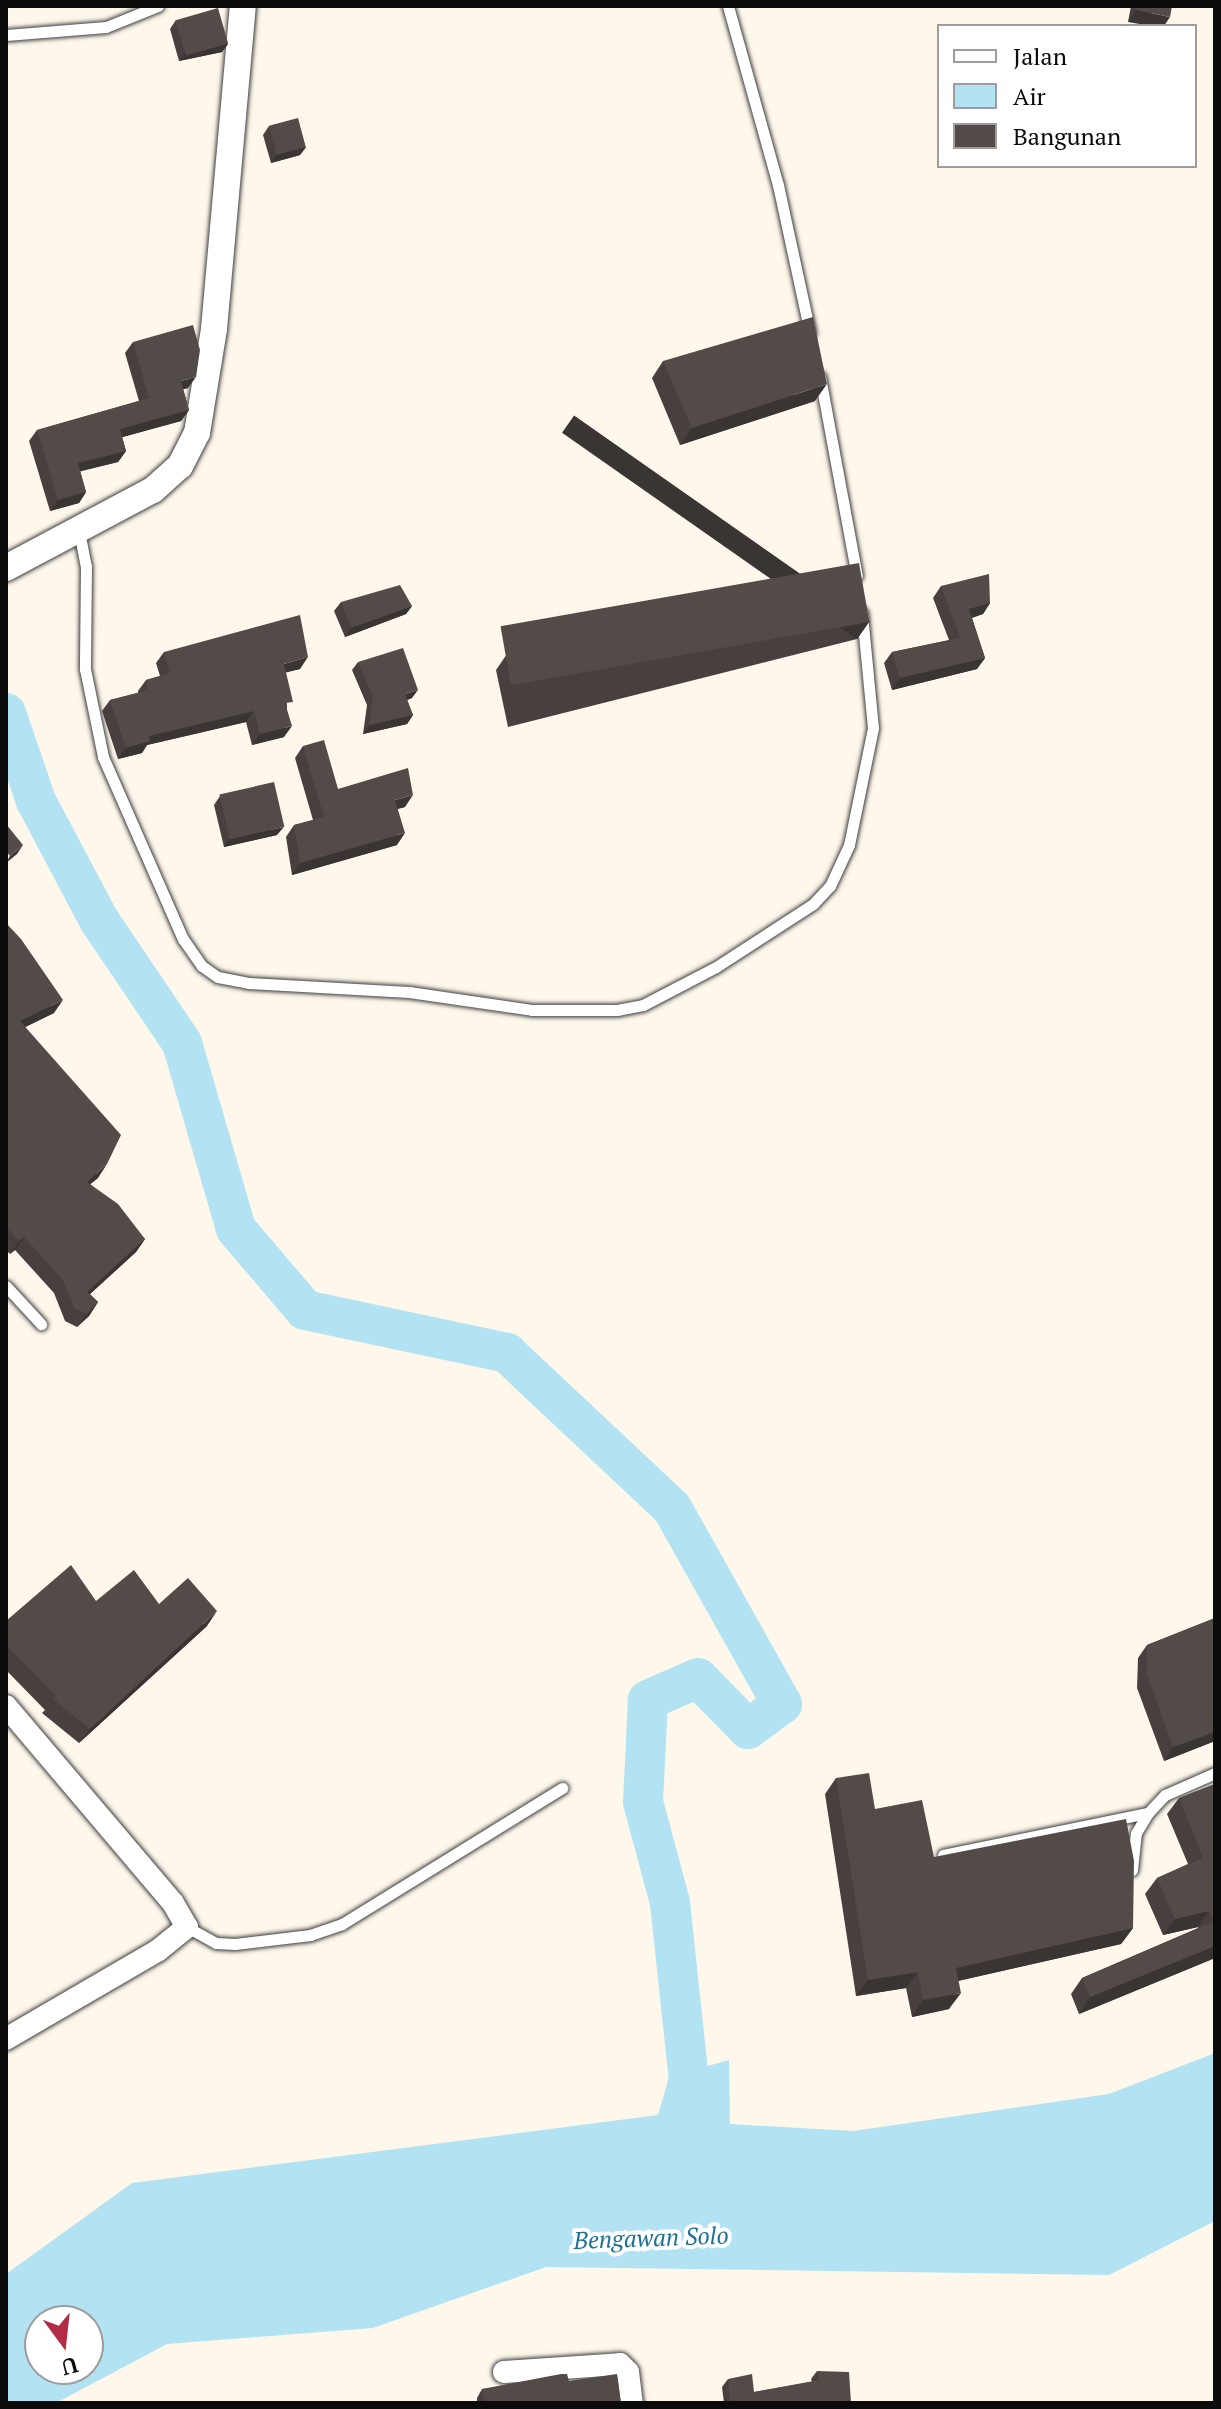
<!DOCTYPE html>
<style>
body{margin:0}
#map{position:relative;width:1221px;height:2409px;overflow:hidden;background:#fef7eb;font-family:"PT Serif",serif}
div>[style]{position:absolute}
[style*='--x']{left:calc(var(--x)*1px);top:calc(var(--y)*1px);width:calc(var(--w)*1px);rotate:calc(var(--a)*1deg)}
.water>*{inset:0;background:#b3e3f2}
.river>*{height:40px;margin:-20px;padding:0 20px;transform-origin:20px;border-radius:20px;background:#b3e3f2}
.roads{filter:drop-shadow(0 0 2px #3e3e3e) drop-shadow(0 0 2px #3e3e3e)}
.service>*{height:11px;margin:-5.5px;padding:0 5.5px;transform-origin:5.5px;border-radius:5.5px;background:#fff}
.minor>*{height:22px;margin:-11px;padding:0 11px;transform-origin:11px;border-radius:11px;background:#fff}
.tertiary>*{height:26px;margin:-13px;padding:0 13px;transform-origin:13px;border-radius:13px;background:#fff}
.wall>*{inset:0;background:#47403e}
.shaded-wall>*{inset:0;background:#3a3432;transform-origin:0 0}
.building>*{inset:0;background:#534b48;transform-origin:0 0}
span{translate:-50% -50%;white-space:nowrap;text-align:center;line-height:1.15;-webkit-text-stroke:8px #fff;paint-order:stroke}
.water-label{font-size:24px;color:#1d7195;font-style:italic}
.frame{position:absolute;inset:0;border:8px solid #0b0b0b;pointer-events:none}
.legend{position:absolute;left:937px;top:24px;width:260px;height:144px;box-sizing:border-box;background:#fff;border:2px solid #9d9d9d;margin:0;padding:10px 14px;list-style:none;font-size:24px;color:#0b0b0b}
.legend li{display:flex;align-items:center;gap:16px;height:40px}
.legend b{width:40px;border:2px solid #9d9d9d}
.north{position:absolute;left:24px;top:2305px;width:80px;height:80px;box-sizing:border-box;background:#fff;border:2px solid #9d9d9d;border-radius:50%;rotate:165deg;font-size:22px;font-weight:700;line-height:32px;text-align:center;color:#0b0b0b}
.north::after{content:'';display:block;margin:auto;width:28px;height:36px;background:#b32c45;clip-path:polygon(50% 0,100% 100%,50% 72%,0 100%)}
</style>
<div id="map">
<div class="water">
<div style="clip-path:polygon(evenodd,1215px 2053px,1215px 2221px,1109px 2275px,546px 2267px,373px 2328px,167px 2344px,56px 2403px,6px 2403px,6px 2274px,132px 2183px,658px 2115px,669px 2077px,729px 2060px,730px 2124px,853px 2131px,1109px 2094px,1215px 2053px,40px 2321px,88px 2321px,88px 2369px,40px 2369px,40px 2321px)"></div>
</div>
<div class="river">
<div style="--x:6;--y:713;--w:93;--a:71.2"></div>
<div style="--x:36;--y:801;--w:135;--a:62.1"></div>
<div style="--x:99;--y:920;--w:148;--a:56"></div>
<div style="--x:182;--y:1043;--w:194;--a:73.8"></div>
<div style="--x:236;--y:1229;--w:106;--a:49.6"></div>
<div style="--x:305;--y:1310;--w:207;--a:12"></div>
<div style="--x:507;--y:1353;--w:226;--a:43.2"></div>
<div style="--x:672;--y:1508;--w:225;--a:60.7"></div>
<div style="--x:782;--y:1704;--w:42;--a:143.7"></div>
<div style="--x:748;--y:1729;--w:71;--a:-134.4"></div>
<div style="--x:698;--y:1678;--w:55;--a:156.3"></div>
<div style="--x:648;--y:1700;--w:102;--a:92.8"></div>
<div style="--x:643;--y:1802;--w:105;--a:75"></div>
<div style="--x:670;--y:1903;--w:180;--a:83.9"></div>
<div style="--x:689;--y:2082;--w:43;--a:94"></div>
</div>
<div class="roads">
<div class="service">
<div style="--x:728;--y:6;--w:186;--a:74.4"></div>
<div style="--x:778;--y:185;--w:151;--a:77.8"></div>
<div style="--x:6;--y:35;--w:100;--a:-4.6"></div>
<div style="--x:106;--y:27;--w:56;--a:-22"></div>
<div style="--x:820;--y:377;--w:202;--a:79.5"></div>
<div style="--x:79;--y:531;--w:36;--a:79"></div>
<div style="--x:86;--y:566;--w:103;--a:90.6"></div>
<div style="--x:85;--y:669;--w:90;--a:78.4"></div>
<div style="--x:103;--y:757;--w:199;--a:66.3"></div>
<div style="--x:183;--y:939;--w:33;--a:55"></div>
<div style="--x:202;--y:966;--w:19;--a:35"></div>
<div style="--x:218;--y:977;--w:32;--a:11"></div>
<div style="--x:249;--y:983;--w:160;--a:3.2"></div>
<div style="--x:409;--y:992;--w:124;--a:8.3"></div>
<div style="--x:532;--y:1010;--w:85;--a:0"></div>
<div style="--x:617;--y:1010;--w:26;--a:-11"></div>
<div style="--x:643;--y:1005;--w:82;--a:-27.5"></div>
<div style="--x:716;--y:967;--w:116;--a:-33"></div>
<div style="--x:813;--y:904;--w:25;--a:-47"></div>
<div style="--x:830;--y:886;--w:45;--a:-65.1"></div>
<div style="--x:849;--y:845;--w:119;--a:-78.4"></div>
<div style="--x:873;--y:728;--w:116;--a:-95.5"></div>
<div style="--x:6;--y:1286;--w:52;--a:47.4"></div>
<div style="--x:943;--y:1855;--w:209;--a:-11.6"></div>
<div style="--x:1132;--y:1870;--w:37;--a:-84"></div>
<div style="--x:1136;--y:1833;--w:23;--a:-59"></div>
<div style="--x:1148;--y:1813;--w:25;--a:-47"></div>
<div style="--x:1165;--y:1795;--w:55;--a:-23.7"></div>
<div style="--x:187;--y:1927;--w:33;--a:29"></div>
<div style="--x:216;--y:1943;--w:19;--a:3"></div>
<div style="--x:235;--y:1944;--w:76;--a:-6.8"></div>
<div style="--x:310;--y:1935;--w:34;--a:-19"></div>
<div style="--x:342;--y:1924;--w:259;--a:-31.7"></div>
</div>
<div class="minor">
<div style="--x:6;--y:1706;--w:258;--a:49.7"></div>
<div style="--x:173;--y:1903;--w:28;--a:60"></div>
<div style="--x:187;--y:1927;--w:38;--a:141"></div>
<div style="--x:157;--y:1951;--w:175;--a:149.8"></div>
<div style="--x:504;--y:2372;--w:116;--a:-3.9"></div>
<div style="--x:620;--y:2364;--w:11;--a:45"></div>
<div style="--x:628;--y:2372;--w:31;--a:83"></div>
</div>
<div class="tertiary">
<div style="--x:6;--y:568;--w:166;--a:-28"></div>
<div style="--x:153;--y:490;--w:36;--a:-42"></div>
<div style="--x:180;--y:466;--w:37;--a:-63"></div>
<div style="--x:197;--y:433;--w:105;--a:-80.7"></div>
<div style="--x:214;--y:329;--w:324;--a:-84.9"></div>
</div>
</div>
<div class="wall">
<div style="clip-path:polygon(1131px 6px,1172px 6px,1128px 22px)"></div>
<div style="clip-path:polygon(176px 20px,228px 44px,222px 52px,179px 61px,170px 29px)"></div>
<div style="clip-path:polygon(269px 126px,306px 147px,300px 155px,271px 163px,263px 135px)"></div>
<div style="clip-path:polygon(133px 342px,188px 388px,183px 389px,189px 410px,181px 421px,122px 437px,126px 451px,118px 462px,80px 471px,86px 492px,79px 503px,50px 511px,29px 441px,37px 430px,139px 401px,125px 353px)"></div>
<div style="clip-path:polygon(663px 361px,815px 401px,680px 445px,652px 378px)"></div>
<div style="clip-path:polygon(941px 586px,990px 603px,983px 614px,972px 618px,985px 658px,977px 669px,892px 690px,884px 663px,892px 652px,949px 640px,933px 598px)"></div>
<div style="clip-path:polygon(341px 602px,412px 606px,406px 614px,345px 637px,334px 611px)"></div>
<div style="clip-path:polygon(869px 622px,857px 639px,508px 727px,496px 670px,507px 654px)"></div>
<div style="clip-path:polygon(164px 652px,300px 669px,286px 672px,287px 710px,284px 737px,252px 745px,246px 722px,147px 745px,142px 753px,118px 759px,102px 711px,110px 700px,138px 693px,138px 691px,146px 680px,160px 676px,156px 663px)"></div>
<div style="clip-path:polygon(358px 662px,412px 698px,407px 700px,413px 715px,407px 724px,363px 734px,367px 705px,352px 670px)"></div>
<div style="clip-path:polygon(303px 746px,338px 789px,405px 807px,398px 809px,397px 845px,292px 875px,286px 837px,294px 825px,313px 820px,295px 758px)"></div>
<div style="clip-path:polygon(220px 796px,277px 835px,224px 847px,214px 805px)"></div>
<div style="clip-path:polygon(6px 923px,54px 1013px,25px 1027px,98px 1178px,90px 1184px,145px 1239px,136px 1252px,90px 1294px,98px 1302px,89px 1316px,77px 1327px,65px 1321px,54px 1293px,15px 1250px,10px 1254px,6px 1250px)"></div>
<div style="clip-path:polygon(96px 1601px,159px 1604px,207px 1626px,79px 1743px,42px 1713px,45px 1710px,6px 1670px,6px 1621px)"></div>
<div style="clip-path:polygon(1215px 1618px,1215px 1741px,1164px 1761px,1137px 1688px,1138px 1658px,1147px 1645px)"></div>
<div style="clip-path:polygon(836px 1778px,934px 1857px,1133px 1928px,1121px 1944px,958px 1981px,949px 2009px,912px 2017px,906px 1988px,856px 1996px,825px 1794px)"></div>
<div style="clip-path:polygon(1215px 1784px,1215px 1958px,1079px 2014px,1071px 1994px,1082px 1978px,1198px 1928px,1198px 1927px,1163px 1935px,1145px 1894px,1157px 1878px,1188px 1864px,1167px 1814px,1179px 1798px)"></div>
<div style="clip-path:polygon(817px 2371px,851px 2403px,724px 2403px,722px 2387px,728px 2379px,754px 2392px,812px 2382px,811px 2379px)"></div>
<div style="clip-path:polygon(569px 2381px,621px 2403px,477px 2403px,477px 2398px,482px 2389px)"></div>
</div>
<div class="shaded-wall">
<div style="clip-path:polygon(1136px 10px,1170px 17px,1164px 26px,1151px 26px,1128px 22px)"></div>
<div style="clip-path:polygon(228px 44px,222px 52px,179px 61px,185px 52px)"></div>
<div style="clip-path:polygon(306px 147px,300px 155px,271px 163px,277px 154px)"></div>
<div style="clip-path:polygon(196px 377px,188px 388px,173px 392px,181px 381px)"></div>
<div style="clip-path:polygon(827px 384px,815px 401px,680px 445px,692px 428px)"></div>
<div style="clip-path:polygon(189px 410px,181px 421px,112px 440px,120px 429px)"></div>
<div style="clip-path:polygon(126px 451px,118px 462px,70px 474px,78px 463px)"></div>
<div style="clip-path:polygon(86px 492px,79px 503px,50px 511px,58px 500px)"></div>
<div style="clip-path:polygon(990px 603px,983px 614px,961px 621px,969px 609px)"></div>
<div style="clip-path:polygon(412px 606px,406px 614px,345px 637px,351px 628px)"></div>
<div style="left:869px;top:622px;width:21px;height:360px;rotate:125deg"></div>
<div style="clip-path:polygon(308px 657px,300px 669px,276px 675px,284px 664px)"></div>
<div style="clip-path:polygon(985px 658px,977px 669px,892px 690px,900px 678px)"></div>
<div style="clip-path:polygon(418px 690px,412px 698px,399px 703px,405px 694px)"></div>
<div style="clip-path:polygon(254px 711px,246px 722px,147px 745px,142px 753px,118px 759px,126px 748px,149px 736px)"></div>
<div style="clip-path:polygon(413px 715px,407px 724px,363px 734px,369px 725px)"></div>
<div style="clip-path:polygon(292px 726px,284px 737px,252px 745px,260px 734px)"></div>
<div style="clip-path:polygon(413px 795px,405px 807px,386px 811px,395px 800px)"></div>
<div style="clip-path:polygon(284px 827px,277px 835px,224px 847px,230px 838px)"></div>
<div style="clip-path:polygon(405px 833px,397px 845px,292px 875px,300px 863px)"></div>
<div style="clip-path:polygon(23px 845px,17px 854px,6px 863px,10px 856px)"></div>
<div style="clip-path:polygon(63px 1000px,54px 1013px,11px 1034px,20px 1021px)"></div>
<div style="clip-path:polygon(107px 1164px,98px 1178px,77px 1195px,87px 1182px)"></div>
<div style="clip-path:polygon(24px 1237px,15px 1250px,10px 1254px,19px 1241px)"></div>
<div style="clip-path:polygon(145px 1239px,136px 1252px,78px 1305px,87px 1292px)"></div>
<div style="clip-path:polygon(98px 1302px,89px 1316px,77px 1327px,87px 1314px)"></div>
<div style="clip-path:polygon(217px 1611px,207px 1626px,79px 1743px,90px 1729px)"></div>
<div style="clip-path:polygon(1215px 1732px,1215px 1741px,1164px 1761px,1173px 1747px)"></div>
<div style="clip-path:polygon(1209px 1911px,1198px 1927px,1163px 1935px,1175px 1919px)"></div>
<div style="clip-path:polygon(1133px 1928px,1121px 1944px,944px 1984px,956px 1968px)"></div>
<div style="clip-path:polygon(1215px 1946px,1215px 1958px,1079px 2014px,1090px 1997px)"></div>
<div style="clip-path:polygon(918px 1972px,906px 1988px,856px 1996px,868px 1980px)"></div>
<div style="clip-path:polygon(961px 1993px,949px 2009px,912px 2017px,923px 2000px)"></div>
</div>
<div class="building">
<div style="clip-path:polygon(1137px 6px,1172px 6px,1170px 17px,1136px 10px)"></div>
<div style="left:218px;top:8px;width:37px;height:44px;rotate:74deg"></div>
<div style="left:298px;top:118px;width:30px;height:30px;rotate:75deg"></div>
<div style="clip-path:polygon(813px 317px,827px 384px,692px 428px,663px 361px)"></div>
<div style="clip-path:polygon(193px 325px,200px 350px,196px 377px,181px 381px,189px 410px,120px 429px,126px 451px,78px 463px,86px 492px,58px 500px,37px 430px,149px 398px,133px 342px)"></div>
<div style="left:859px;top:563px;width:60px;height:364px;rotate:80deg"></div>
<div style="clip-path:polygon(989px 574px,990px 603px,969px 609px,985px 658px,900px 678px,892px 652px,960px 638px,941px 586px)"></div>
<div style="clip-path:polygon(400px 585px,412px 606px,351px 628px,341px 602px)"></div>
<div style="clip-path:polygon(300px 615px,308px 657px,284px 664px,293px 702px,285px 703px,292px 726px,260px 734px,254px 711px,149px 736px,150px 741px,126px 748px,110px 700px,148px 690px,146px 680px,170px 673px,164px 652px)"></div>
<div style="clip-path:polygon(403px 648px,418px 690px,405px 694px,413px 715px,369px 725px,373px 696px,358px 662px)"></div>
<div style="clip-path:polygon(324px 740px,338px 789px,408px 768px,413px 795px,395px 800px,405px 833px,300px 863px,294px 825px,324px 817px,303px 746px)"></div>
<div style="left:274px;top:782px;width:46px;height:56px;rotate:77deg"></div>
<div style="clip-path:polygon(6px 824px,23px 845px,10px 856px,6px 851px)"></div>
<div style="clip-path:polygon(6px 923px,21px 939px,63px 1000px,20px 1021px,121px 1135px,107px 1164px,87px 1182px,118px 1204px,145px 1239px,87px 1292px,98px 1302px,87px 1314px,74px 1308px,63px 1280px,24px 1237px,19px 1241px,6px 1227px)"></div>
<div style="clip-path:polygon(71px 1565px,96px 1601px,134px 1570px,159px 1604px,188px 1578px,217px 1611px,90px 1729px,53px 1699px,56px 1696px,6px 1645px,6px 1621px)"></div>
<div style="clip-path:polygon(1215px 1618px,1215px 1732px,1173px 1747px,1147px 1674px,1147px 1645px)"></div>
<div style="clip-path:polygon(869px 1773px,875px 1809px,922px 1800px,934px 1857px,1126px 1819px,1134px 1861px,1133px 1928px,956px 1968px,961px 1993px,923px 2000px,918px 1972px,868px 1980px,836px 1778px)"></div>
<div style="clip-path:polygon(1215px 1784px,1215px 1946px,1090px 1997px,1082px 1978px,1213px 1922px,1209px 1911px,1175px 1919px,1157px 1878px,1203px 1858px,1179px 1798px)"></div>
<div style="clip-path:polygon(817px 2371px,849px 2372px,851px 2403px,730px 2403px,728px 2379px,752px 2374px,754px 2392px,819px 2380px)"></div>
<div style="clip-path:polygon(561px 2374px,567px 2374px,569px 2381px,617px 2374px,621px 2403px,484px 2403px,482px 2389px)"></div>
</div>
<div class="water-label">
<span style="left:651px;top:2238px;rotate:-2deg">Bengawan Solo</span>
</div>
<div class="frame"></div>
<ul class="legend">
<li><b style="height:10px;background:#fff"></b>Jalan</li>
<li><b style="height:22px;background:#b3e3f2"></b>Air</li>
<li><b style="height:22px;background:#534b48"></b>Bangunan</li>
</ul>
<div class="north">U</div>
</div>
